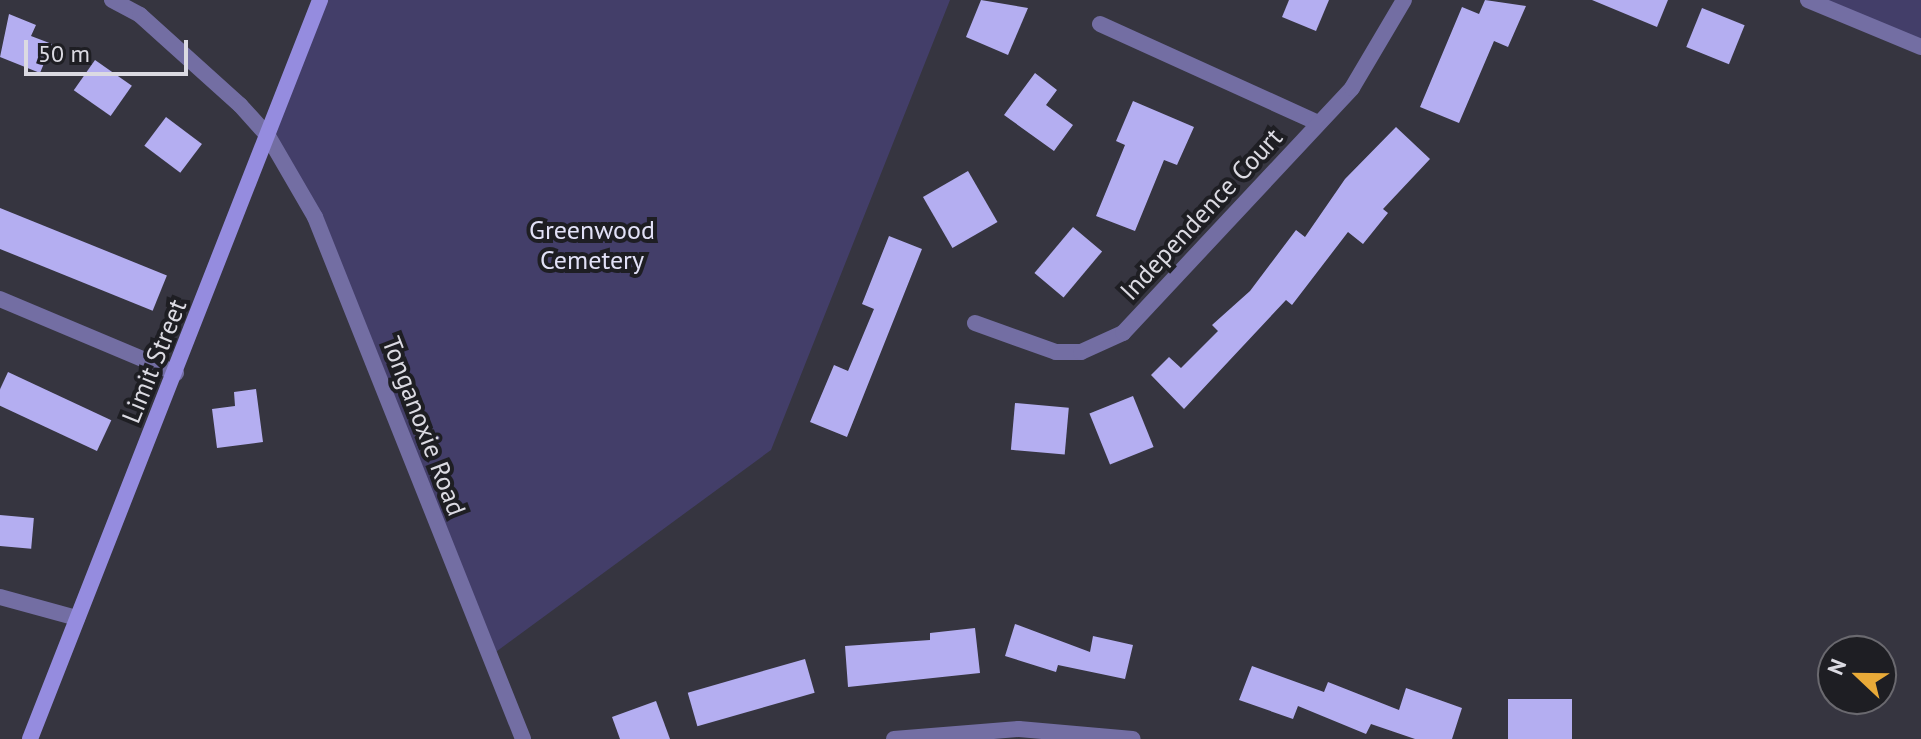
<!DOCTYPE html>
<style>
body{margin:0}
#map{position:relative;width:1921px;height:739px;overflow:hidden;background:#363540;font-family:"PT Sans",sans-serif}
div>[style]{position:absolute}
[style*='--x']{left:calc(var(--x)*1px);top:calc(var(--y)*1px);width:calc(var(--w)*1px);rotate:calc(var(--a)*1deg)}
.green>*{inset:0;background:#433e69}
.building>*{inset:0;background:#b4aef1;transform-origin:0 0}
.street>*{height:16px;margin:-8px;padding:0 8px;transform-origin:8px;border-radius:8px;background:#736ea3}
.secondary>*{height:16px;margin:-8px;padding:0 8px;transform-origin:8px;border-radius:8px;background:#958cdf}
span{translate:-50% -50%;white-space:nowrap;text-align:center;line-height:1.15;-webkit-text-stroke:8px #1e1e23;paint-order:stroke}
.street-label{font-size:26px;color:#dbdae2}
.park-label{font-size:26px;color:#e2e1f7}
.north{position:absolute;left:1817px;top:635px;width:80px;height:80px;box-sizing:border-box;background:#1e1e23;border:2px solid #6a696f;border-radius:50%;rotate:292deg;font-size:22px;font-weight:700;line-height:32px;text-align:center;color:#dbdae2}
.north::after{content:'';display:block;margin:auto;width:28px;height:36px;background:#e9aa38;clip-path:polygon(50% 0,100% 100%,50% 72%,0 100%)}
.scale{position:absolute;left:24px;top:40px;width:164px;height:36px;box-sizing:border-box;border:4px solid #dbdae2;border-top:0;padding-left:10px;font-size:24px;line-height:28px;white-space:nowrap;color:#dbdae2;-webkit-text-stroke:6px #1e1e23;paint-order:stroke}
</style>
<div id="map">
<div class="green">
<div style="clip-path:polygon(320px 0,950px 0,771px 450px,489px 657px,338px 272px,268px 136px)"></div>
<div style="clip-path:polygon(1809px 0,1921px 0,1921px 44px)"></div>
</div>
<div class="building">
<div style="clip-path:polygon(981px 0,1028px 8px,1008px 55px,966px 37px)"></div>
<div style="clip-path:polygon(1289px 0,1329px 0,1316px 31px,1282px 17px)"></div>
<div style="clip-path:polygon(1485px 0,1526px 6px,1508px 47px,1494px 41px,1459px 123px,1420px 107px,1462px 7px,1479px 14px)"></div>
<div style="clip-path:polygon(1592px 0,1668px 0,1657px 27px)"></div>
<div style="left:1702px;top:8px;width:46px;height:42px;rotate:22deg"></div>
<div style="clip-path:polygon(9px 14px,36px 25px,31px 36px,52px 44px,40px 73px,0 57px)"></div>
<div style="left:95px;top:60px;width:45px;height:37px;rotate:35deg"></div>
<div style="clip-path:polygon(1035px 73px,1057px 90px,1046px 105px,1073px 125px,1054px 151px,1004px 115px)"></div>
<div style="clip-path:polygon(1133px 101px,1194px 127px,1177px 165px,1164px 160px,1135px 231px,1096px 216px,1125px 145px,1116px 141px)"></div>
<div style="left:166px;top:117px;width:45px;height:36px;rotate:37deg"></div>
<div style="clip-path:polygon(1396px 127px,1430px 159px,1383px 209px,1388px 213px,1363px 244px,1348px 232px,1292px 305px,1286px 300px,1184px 409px,1151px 375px,1169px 357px,1181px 368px,1218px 331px,1212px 325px,1250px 291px,1296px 230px,1305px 237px,1345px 179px)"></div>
<div style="left:968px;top:171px;width:59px;height:52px;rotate:60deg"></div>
<div style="left:0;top:208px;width:180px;height:38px;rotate:22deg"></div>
<div style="left:1073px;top:227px;width:38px;height:60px;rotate:40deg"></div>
<div style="clip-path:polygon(889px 236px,922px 249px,847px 437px,810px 422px,834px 365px,848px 371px,874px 309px,862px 304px)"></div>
<div style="left:8px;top:372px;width:114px;height:34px;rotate:25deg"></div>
<div style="clip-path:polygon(256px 389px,263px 442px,217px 448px,212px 409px,235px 406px,234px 392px)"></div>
<div style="left:1133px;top:396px;width:55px;height:47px;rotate:68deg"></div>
<div style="left:1015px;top:403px;width:54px;height:47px;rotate:5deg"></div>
<div style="left:0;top:515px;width:34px;height:31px;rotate:5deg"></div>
<div style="clip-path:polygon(1015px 624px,1090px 652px,1093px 636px,1133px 645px,1125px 679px,1058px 665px,1056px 672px,1005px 656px)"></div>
<div style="clip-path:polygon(975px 628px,980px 673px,848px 687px,845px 646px,930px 640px,930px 633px)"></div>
<div style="left:805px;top:659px;width:35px;height:122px;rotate:74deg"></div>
<div style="clip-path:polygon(1252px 666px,1324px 692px,1328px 682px,1399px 710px,1406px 688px,1462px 708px,1452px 739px,1415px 739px,1371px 724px,1366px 734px,1298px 706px,1293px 719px,1239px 700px)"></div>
<div style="left:1508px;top:699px;width:64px;height:40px"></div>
<div style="clip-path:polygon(656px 701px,670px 739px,620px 739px,612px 717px)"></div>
</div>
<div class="street">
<div style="--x:112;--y:0;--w:32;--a:28"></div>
<div style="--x:140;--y:15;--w:135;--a:42"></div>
<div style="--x:240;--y:105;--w:42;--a:47.9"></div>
<div style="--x:268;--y:136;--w:94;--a:59.9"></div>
<div style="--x:315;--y:217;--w:562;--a:68.27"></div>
<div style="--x:1808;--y:0;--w:122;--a:22.6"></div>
<div style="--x:1100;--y:24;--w:239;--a:24.4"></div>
<div style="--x:0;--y:299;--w:191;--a:22.8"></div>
<div style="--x:975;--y:323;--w:86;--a:19.7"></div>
<div style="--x:1056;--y:352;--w:25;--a:0"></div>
<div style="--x:1081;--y:352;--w:46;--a:-24.3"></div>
<div style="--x:1123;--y:333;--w:335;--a:-46.9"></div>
<div style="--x:1352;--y:88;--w:102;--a:-59.4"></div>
<div style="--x:0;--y:597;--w:80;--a:15.3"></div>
<div style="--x:894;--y:739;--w:125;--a:-4.6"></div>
<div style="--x:1019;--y:729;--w:114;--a:5"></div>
</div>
<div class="secondary">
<div style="--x:30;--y:739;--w:794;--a:-68.57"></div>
</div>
<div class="street-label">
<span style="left:1201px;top:214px;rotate:-47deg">Independence Court</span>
<span style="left:154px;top:361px;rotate:-68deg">Limit Street</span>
<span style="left:424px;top:426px;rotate:69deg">Tonganoxie Road</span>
</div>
<div class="park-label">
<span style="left:592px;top:245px">Greenwood<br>Cemetery</span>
</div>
<div class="north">N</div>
<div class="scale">50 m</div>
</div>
